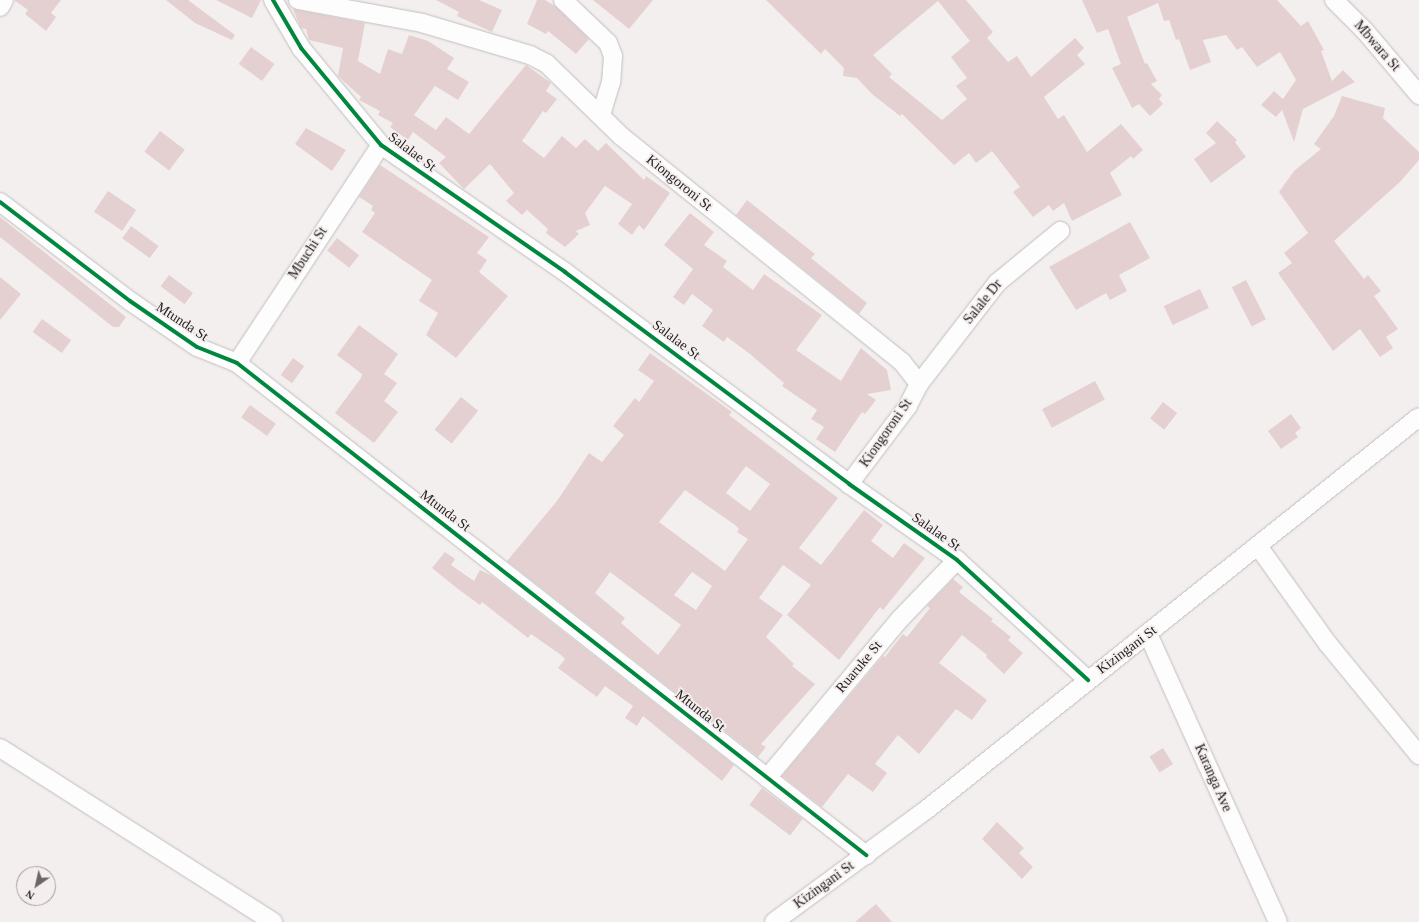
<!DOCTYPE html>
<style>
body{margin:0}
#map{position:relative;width:1419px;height:922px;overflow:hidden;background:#f4efef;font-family:"Times New Roman",serif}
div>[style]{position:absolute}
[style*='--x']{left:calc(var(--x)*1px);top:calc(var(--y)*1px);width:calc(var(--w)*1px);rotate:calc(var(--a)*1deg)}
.building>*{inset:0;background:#e5d0d1;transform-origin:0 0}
.roads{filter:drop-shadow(0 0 1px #c1bebe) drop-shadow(0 0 1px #c1bebe)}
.minor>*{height:18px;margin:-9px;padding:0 9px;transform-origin:9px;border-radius:9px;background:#fdfdfd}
.cycleway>*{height:4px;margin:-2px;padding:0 2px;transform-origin:2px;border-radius:2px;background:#00873e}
span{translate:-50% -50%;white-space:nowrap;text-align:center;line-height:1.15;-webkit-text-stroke:3.5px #f5eeee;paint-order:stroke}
.street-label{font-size:14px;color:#211e1e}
.north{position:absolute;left:16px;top:866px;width:40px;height:40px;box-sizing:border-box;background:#f5eeee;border:1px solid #a09b9b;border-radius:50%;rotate:214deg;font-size:11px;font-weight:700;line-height:16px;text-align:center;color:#211e1e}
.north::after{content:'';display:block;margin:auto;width:14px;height:18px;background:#6b6767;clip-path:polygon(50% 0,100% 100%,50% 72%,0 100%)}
</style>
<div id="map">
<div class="building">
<div style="clip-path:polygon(14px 0,61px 0,51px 13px,56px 17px,46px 31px,25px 14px,28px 10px)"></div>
<div style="clip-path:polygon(166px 0,188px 0,235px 35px,232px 40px,195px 23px)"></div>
<div style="clip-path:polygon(216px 0,261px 0,252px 18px)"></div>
<div style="clip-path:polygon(436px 0,479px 0,502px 10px,492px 32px,457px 16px,459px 12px)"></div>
<div style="clip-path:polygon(537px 0,545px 0,555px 6px,589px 39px,576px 54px,548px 31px,546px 34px,527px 24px)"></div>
<div style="clip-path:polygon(593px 0,653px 0,629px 29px)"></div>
<div style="clip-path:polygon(evenodd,766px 0,966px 0,993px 32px,987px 38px,1008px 62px,1017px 56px,1031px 77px,1075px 38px,1084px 48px,1077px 55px,1085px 64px,1044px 97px,1058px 119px,1064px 115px,1087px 152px,1121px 124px,1143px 150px,1133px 159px,1131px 156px,1110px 173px,1122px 195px,1072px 221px,1064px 203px,1053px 211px,1049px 205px,1033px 217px,1013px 192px,1020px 187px,992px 151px,976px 163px,969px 153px,954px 165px,902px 114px,900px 116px,872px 94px,857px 78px,843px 76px,844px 68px,825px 49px,821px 54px,766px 0,938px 1px,970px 41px,951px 57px,967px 78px,956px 86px,967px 99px,942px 120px,889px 77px,892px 74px,873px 55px,938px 1px)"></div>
<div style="clip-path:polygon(1082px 0,1277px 0,1301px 26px,1308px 21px,1324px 50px,1321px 51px,1332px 81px,1343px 70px,1355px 82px,1303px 109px,1294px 142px,1282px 110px,1276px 117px,1261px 105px,1274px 91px,1283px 99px,1296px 80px,1280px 52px,1257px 67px,1242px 47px,1237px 50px,1226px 35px,1203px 40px,1211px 62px,1190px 70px,1179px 39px,1176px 40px,1169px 20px,1164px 21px,1158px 3px,1127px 17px,1145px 64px,1147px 63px,1157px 81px,1151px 84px,1162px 95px,1159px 99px,1163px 104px,1150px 116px,1139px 104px,1132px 108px,1112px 68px,1121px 64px,1108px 29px,1097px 33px)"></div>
<div style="clip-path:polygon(293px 9px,365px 23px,358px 61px,380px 74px,388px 49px,402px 54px,409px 35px,428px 41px,454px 58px,447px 69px,469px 82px,458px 100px,435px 86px,414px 115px,436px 130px,446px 117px,469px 134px,526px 65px,551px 83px,546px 91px,557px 99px,546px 113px,543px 111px,522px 141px,544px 158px,562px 136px,576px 148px,585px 139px,598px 151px,606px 143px,644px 180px,646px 176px,670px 193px,644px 230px,639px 225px,632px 235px,618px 224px,632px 204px,605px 186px,585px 213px,590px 225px,576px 231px,579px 234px,565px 247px,546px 233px,548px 229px,527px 210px,522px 215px,506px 201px,514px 193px,490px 164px,464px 189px,439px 163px,446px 157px,413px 132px,408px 140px,390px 127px,393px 123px,378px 115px,380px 111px,359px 100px,361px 97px,338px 76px,343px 48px,309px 40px,306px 29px,301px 28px)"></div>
<div style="left:251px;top:47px;width:29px;height:21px;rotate:36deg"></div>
<div style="clip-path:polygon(1342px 96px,1385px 108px,1383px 118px,1419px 152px,1419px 160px,1400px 182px,1334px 241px,1364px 279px,1368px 275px,1381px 291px,1374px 296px,1398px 329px,1386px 337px,1393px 348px,1380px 357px,1360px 329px,1333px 351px,1278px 273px,1292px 263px,1284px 253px,1308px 233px,1279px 192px,1294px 171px,1321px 149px,1314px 144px,1334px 116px)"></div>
<div style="clip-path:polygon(1217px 121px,1237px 140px,1235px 142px,1246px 157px,1211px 183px,1194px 159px,1216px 143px,1206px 133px)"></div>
<div style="clip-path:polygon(306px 128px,346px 150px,332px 171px,295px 144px)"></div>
<div style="left:160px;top:131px;width:31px;height:26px;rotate:37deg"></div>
<div style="clip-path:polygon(380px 165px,489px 237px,477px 253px,487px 260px,479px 272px,508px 296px,456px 358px,426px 335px,438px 313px,419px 301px,432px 280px,362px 232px,375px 213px,371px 210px,373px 206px,359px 197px)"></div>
<div style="left:108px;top:191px;width:34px;height:25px;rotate:34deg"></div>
<div style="clip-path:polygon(747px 200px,815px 254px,811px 258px,867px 303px,859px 314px,736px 215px)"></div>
<div style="clip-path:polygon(690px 213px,714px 232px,704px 245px,727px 261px,723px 267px,753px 290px,764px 274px,822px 315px,796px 350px,841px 381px,861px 348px,887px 370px,891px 390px,867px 394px,876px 400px,865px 414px,862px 412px,835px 452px,816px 439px,824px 427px,811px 419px,817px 410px,782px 386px,784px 383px,750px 354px,727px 337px,724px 342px,702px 326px,713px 310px,692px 294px,684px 305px,673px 297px,693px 269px,664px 245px)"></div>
<div style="clip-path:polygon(0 217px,126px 317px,119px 327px,113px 327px,0 237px)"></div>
<div style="clip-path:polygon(1130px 222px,1150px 258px,1119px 275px,1127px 291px,1110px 300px,1106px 293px,1076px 310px,1049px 267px)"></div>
<div style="left:131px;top:226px;width:34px;height:15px;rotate:36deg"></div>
<div style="left:337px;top:238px;width:28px;height:16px;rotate:38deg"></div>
<div style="left:169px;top:275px;width:30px;height:14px;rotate:37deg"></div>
<div style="clip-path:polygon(0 277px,21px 294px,0 320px)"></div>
<div style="left:1246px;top:280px;width:44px;height:16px;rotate:63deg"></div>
<div style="left:1200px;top:289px;width:21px;height:40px;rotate:65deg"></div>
<div style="left:42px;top:319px;width:36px;height:16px;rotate:36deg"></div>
<div style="clip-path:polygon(359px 325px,398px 354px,384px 374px,397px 383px,384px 401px,398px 412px,374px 443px,335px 413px,361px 378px,362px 374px,337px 355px)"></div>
<div style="clip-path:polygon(evenodd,650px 353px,732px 412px,729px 415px,838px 498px,799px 548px,821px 565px,864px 510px,883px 525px,871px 541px,893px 558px,904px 543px,925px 558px,883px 610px,880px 607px,839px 660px,787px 615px,811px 585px,783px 565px,759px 598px,783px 615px,766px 637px,794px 664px,792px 666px,815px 684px,761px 744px,766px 747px,758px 757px,507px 561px,557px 501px,589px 453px,602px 462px,624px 435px,613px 426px,635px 398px,639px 402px,654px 381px,638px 370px,650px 353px,746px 466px,770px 484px,750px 511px,726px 493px,746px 466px,650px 353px,685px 490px,735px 525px,739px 529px,737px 532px,748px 539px,725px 571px,659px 522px,685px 490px,650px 353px,610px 572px,681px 625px,658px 655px,621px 623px,625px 618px,595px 593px,610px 572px,650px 353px,692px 572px,712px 586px,696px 610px,674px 595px,692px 572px)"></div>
<div style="left:293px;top:358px;width:14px;height:21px;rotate:36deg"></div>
<div style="left:1095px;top:381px;width:21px;height:60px;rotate:62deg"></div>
<div style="left:461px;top:397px;width:22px;height:42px;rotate:39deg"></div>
<div style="left:1163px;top:402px;width:18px;height:21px;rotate:38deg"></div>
<div style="left:250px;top:405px;width:32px;height:15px;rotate:36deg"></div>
<div style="clip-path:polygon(1291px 414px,1301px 428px,1295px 433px,1298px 437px,1281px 449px,1268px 431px)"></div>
<div style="clip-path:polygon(445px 552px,455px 559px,451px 565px,474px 581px,480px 570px,492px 576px,734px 765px,722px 781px,643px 716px,637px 726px,625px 718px,633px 706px,605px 686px,597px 697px,558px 668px,565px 659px,561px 655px,531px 634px,528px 638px,482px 602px,480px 605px,458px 589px,432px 568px)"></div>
<div style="clip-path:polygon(953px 579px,963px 587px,959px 592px,993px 619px,991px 621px,1011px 637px,1008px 640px,1023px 653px,1004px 674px,986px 657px,987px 655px,962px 635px,939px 663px,987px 700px,972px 720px,956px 709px,919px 754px,898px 735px,875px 764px,887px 773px,873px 792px,848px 774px,822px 807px,782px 776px,883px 656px,885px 657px,903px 634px,907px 637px,930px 608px,927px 606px)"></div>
<div style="left:1163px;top:748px;width:19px;height:16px;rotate:58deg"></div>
<div style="left:762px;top:788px;width:51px;height:21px;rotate:37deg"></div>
<div style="clip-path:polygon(997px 822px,1024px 848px,1019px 853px,1033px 867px,1022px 879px,982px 839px)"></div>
<div style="clip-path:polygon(876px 904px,892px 922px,855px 922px)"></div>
</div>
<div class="roads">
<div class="minor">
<div style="--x:273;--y:0;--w:56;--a:59.7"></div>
<div style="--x:301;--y:48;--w:126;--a:50.5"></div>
<div style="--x:381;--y:145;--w:224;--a:34.6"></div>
<div style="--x:565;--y:272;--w:354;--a:36.7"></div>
<div style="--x:849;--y:484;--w:132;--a:35.1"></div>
<div style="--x:957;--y:560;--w:178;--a:42.5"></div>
<div style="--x:298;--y:0;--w:126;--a:10.5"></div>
<div style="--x:422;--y:23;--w:113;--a:16.5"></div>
<div style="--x:530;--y:55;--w:18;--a:27"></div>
<div style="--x:546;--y:63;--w:105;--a:44.2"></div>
<div style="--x:621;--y:136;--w:361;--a:38.8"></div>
<div style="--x:902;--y:362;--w:28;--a:52"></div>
<div style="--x:919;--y:384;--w:25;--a:117"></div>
<div style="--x:908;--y:406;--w:98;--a:127.1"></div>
<div style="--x:563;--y:0;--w:62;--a:43.7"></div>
<div style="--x:608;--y:43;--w:14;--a:69"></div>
<div style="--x:613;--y:56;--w:26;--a:94"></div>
<div style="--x:611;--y:82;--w:34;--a:107"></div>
<div style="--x:1334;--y:0;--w:44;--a:45"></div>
<div style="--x:1365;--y:31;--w:84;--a:49.8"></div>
<div style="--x:0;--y:7;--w:8;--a:-60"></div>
<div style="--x:0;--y:202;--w:163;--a:37.3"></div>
<div style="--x:130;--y:301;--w:81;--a:34.5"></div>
<div style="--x:197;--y:347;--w:43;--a:21.8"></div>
<div style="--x:237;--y:363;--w:799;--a:38.03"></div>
<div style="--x:237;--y:363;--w:261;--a:-56.6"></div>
<div style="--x:919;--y:384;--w:128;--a:-52.3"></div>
<div style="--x:997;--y:283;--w:82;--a:-39.5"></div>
<div style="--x:1258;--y:546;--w:120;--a:54.5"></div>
<div style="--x:1328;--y:644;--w:144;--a:50.7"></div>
<div style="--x:1148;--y:634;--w:316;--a:65.7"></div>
<div style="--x:0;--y:748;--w:324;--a:32.5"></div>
<div style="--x:767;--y:778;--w:207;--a:-50.1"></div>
<div style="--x:900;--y:619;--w:82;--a:-46"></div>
<div style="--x:774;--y:922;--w:189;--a:-36.4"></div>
<div style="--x:926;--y:810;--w:630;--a:-38.56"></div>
</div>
</div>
<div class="cycleway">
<div style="--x:273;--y:0;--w:56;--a:59.7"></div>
<div style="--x:301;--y:48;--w:126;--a:50.5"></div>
<div style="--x:381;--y:145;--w:224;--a:34.6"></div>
<div style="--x:565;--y:272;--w:354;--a:36.7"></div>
<div style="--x:849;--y:484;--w:132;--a:35.1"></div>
<div style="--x:957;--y:560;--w:178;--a:42.5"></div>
<div style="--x:0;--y:202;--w:163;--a:37.3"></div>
<div style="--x:130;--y:301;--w:81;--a:34.5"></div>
<div style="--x:197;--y:347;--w:43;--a:21.8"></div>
<div style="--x:237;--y:363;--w:799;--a:38.03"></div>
</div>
<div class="street-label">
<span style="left:1377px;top:46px;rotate:49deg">Mbwara St</span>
<span style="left:412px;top:152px;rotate:37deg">Salalae St</span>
<span style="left:679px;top:183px;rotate:39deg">Kiongoroni St</span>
<span style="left:308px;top:253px;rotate:-57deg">Mbuchi St</span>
<span style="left:983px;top:302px;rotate:-51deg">Salale Dr</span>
<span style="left:182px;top:322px;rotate:33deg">Mtunda St</span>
<span style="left:676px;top:340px;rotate:37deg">Salalae St</span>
<span style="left:886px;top:433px;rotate:-55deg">Kiongoroni St</span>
<span style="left:445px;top:511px;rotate:37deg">Mtunda St</span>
<span style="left:936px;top:532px;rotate:35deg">Salalae St</span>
<span style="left:1127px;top:650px;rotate:-37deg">Kizingani St</span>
<span style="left:859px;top:667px;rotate:-50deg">Ruaruke St</span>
<span style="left:700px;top:711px;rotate:38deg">Mtunda St</span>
<span style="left:1213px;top:778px;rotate:66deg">Karanga Ave</span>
<span style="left:824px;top:885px;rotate:-36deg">Kizingani St</span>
</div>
<div class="north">N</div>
</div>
